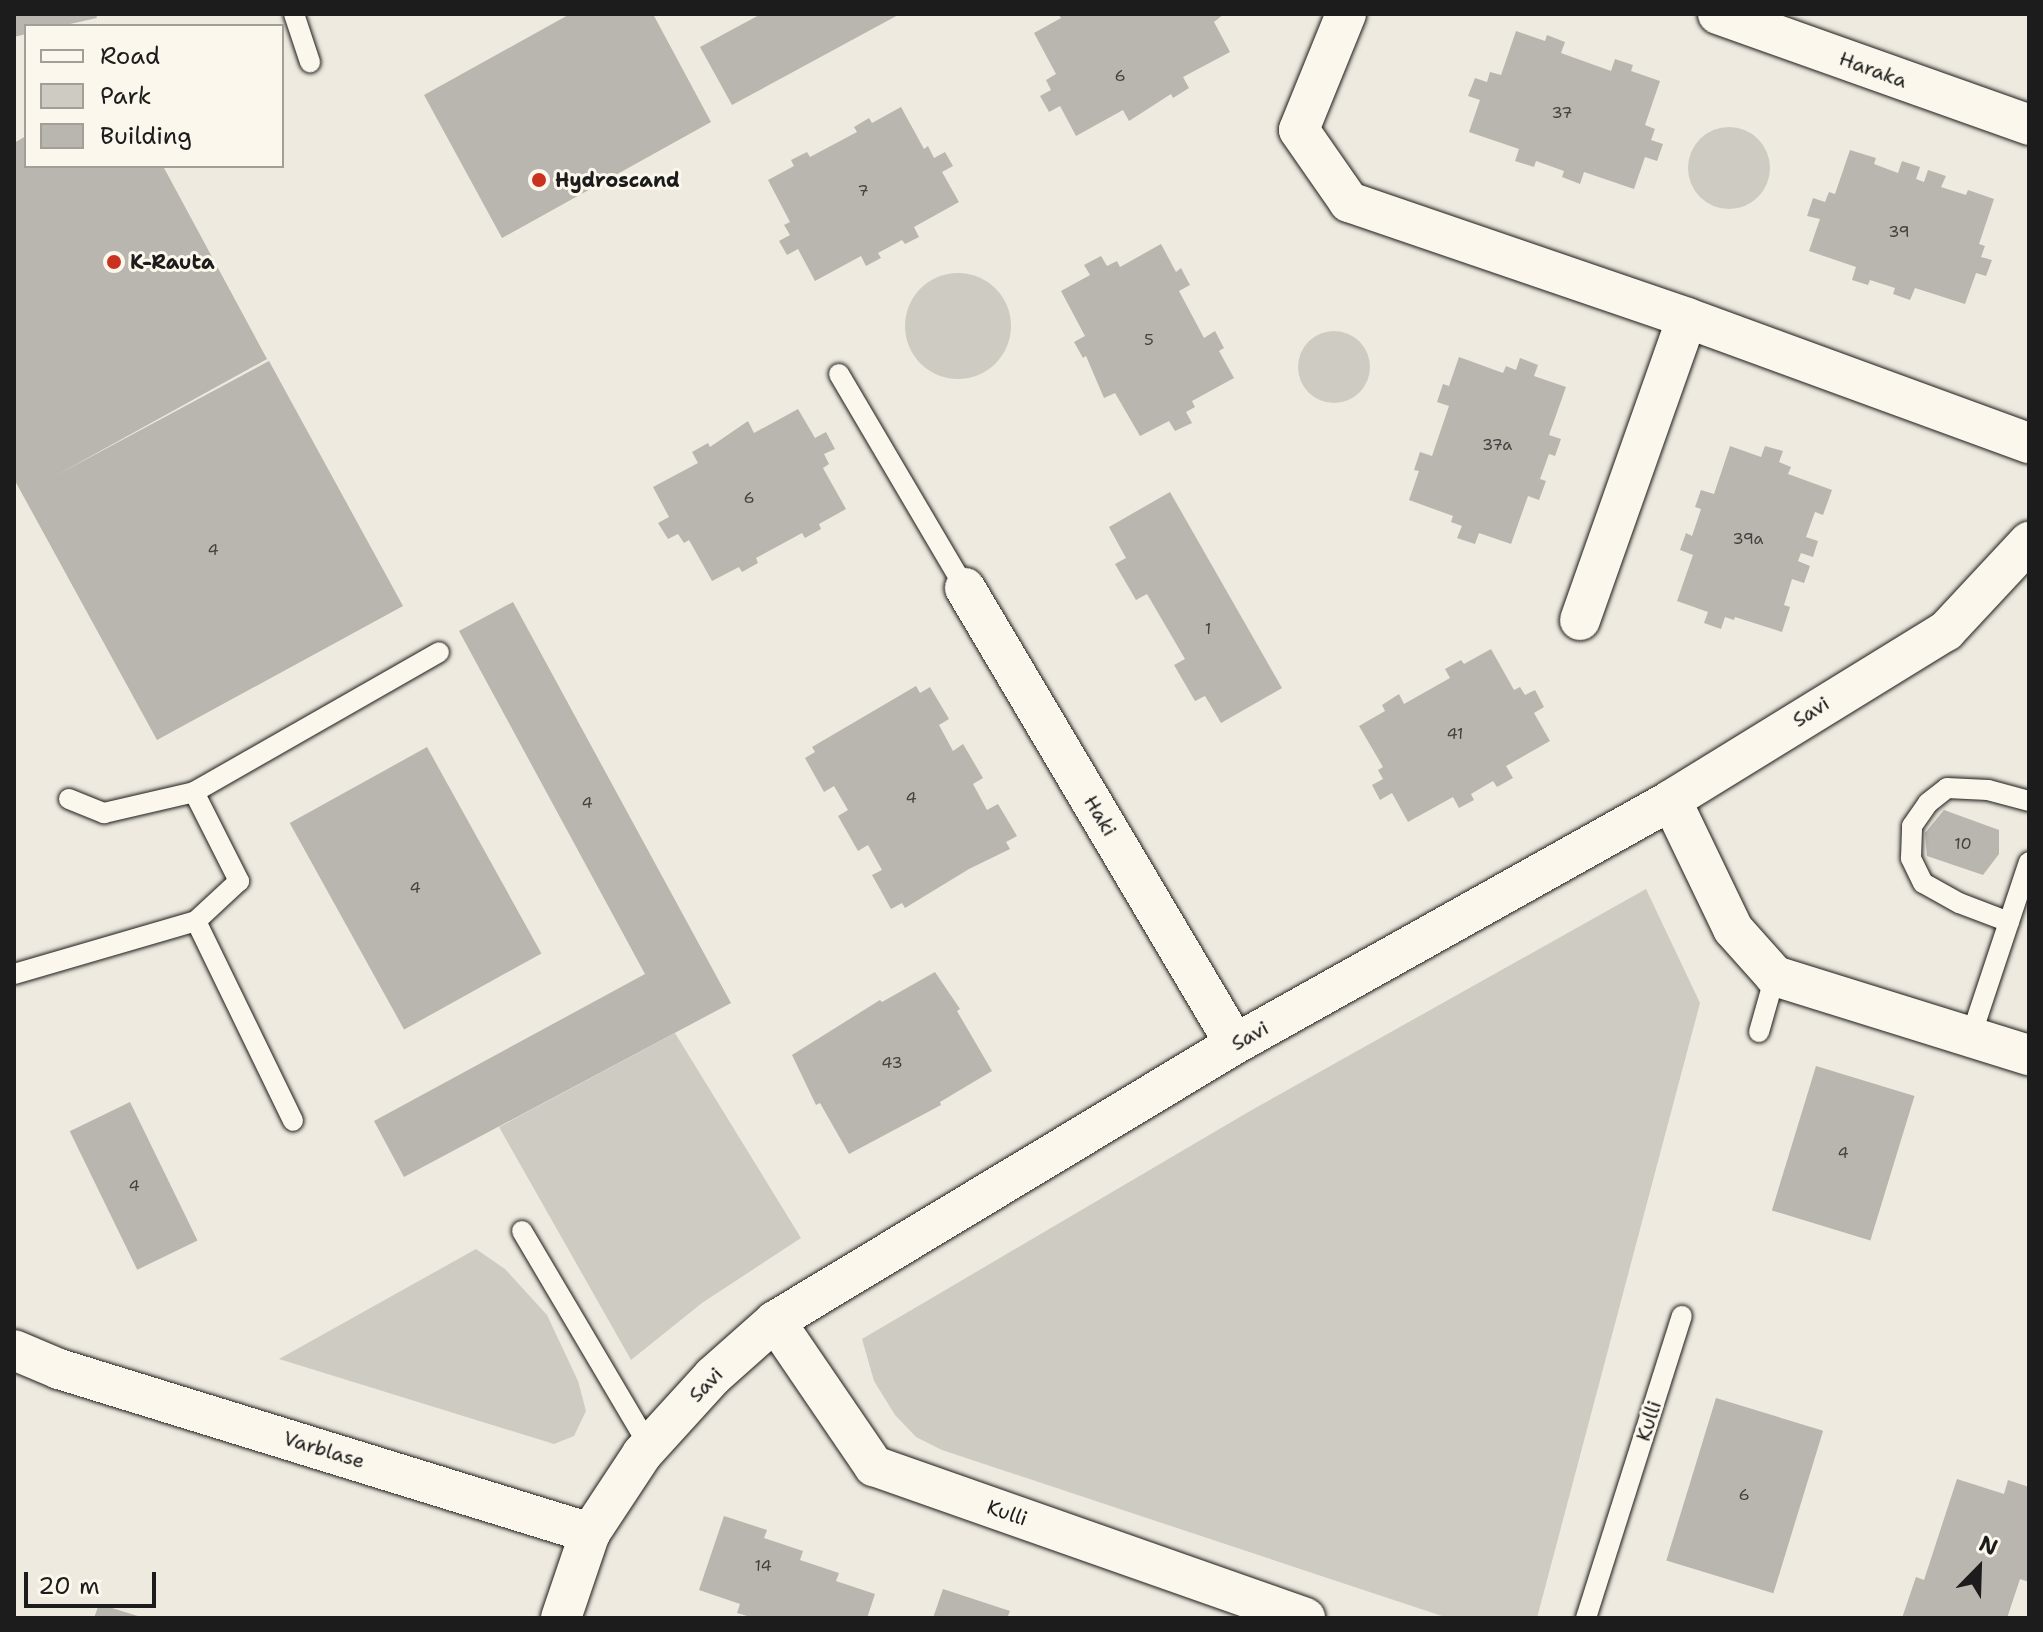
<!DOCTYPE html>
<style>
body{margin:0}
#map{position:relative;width:2043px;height:1632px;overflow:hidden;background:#eeeadf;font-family:"Shantell Sans",sans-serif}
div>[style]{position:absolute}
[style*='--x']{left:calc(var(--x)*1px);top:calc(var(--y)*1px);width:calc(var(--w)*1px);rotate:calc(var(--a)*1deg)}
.green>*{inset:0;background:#ceccc2}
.round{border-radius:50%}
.building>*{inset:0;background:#b9b6af;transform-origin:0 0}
.roads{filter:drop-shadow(0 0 2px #1c1c1c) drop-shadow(0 0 2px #1c1c1c)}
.service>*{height:20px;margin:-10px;padding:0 10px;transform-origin:10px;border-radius:10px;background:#fbf7ec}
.minor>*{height:40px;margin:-20px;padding:0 20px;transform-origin:20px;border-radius:20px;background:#fbf7ec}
.dots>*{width:22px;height:22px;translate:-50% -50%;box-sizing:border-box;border:4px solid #fbf7ec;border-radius:50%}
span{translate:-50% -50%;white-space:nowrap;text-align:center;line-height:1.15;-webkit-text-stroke:6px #fbf7ec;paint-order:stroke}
.number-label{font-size:16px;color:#434241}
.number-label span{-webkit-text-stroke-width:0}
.street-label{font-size:20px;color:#1c1c1c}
.poi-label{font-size:20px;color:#1c1c1c;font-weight:700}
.left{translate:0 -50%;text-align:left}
.frame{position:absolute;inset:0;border:16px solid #1c1c1c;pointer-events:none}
.legend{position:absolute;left:24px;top:24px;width:260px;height:144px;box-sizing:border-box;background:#fbf7ec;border:2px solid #a29f99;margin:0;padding:10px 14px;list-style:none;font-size:24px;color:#1c1c1c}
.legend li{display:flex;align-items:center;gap:16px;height:40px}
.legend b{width:40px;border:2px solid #a29f99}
.north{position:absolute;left:1939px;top:1528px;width:80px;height:80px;-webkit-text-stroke:6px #fbf7ec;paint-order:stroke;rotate:23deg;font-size:22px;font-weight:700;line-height:32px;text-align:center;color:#1c1c1c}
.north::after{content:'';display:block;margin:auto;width:28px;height:36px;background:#1c1c1c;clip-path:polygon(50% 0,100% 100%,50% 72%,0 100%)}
.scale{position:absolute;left:24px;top:1572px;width:132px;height:36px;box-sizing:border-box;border:4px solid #1c1c1c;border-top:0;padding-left:10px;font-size:24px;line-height:28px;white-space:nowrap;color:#1c1c1c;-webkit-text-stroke:6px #fbf7ec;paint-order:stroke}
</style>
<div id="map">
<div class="green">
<div class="round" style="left:1688px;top:127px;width:82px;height:82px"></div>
<div class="round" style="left:905px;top:273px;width:106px;height:106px"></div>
<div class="round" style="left:1298px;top:331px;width:72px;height:72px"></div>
<div style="clip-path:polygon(1646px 889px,1700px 1003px,1537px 1618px,1448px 1618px,942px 1450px,916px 1437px,895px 1415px,874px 1381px,862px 1339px,1250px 1111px)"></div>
<div style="clip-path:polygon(675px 1033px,801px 1238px,702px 1303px,631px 1360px,499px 1127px)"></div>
<div style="clip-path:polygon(476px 1249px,505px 1269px,547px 1315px,578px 1381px,586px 1411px,574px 1436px,554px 1444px,279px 1359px)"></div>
</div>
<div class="building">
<div style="clip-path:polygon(14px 14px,96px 14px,97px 18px,61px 26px,26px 26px,26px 34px,14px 37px)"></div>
<div style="clip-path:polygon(570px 14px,653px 14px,711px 122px,502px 238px,424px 95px)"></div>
<div style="clip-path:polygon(761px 14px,900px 14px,732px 105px,700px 47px)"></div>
<div style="clip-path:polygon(1058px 14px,1224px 14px,1214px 22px,1230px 52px,1183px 77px,1189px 88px,1173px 98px,1171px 94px,1129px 121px,1123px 110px,1076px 136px,1060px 106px,1049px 112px,1040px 96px,1051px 90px,1046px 80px,1056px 74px,1034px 33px,1061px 18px)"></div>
<div style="clip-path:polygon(1516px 31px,1545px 41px,1547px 35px,1565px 42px,1561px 53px,1611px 71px,1615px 59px,1633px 65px,1631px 71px,1660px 81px,1645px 125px,1655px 129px,1651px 140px,1663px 144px,1657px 161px,1645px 157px,1634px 189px,1584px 172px,1580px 184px,1562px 177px,1564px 171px,1536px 161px,1534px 167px,1515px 161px,1519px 149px,1469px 132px,1480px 100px,1468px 96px,1475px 78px,1487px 82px,1490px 72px,1501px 75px)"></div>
<div style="clip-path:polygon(901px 107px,924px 149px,928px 146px,934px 158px,945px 152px,953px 166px,942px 172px,959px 202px,914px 227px,919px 237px,905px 244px,902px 240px,878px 253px,881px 258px,866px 266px,861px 256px,815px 281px,798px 249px,787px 255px,779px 241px,790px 235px,784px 225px,790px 222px,768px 180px,794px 166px,791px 160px,807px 152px,810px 157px,857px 132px,854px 127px,869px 118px,872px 123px)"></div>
<div style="clip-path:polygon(26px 136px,26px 166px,163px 166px,267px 359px,55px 476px,269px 361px,403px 606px,157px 740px,14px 479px,14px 143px)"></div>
<div style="clip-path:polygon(1850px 150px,1876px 158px,1874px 164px,1898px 173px,1902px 161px,1920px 167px,1916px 179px,1924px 182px,1928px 170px,1946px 176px,1941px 187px,1966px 195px,1968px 190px,1994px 199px,1979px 244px,1985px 246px,1981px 257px,1992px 260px,1986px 276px,1976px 273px,1965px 304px,1915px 288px,1910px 300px,1893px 294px,1895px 288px,1870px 280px,1868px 285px,1852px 280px,1856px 267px,1809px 251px,1820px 219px,1807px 216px,1813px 198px,1825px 202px,1829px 192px,1835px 194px)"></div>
<div style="clip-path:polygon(1161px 244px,1176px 272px,1181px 268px,1190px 285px,1179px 291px,1204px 338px,1215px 331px,1224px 348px,1219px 351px,1234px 378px,1192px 401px,1195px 407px,1186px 412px,1192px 423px,1175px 431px,1169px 421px,1140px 436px,1115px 393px,1104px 398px,1086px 356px,1083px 358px,1074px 342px,1085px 336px,1061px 291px,1090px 275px,1084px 265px,1101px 256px,1107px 266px,1117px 261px,1120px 267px)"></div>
<div style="clip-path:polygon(1459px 357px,1503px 373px,1506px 366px,1516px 370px,1520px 358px,1538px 365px,1534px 376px,1566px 387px,1549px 435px,1561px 439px,1555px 456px,1549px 454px,1540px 479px,1546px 481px,1539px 500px,1528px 496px,1511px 544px,1479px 533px,1475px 544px,1457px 538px,1462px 526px,1451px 522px,1453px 516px,1409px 500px,1419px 471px,1414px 470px,1420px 452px,1432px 456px,1449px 406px,1437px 402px,1443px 384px,1449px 386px)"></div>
<div style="clip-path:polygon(798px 409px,815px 438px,826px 432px,835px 449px,824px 454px,829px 464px,823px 468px,846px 509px,819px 524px,821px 529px,805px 538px,802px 533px,756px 558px,758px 563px,742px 572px,739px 567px,712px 581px,689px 540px,684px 543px,678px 534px,668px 539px,658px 523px,669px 517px,653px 487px,698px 463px,692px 452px,708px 443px,710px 447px,748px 421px,754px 433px)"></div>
<div style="clip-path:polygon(1730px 446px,1761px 457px,1765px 446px,1783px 451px,1779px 462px,1791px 467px,1788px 474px,1832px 490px,1823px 515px,1815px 512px,1806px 537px,1818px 541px,1813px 557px,1801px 553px,1798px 561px,1810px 566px,1804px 583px,1792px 579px,1784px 605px,1790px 607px,1782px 632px,1735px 617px,1734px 620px,1725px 617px,1721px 629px,1704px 623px,1708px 612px,1677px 601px,1693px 555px,1680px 550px,1686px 533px,1692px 536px,1701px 509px,1695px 507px,1701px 490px,1714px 494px)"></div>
<div style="clip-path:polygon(1170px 492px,1282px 688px,1221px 723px,1205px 696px,1195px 701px,1174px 665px,1185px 659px,1147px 594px,1136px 600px,1115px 564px,1126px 558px,1109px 527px)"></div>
<div style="clip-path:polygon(513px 602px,731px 1003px,404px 1177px,374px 1121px,645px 974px,459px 631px)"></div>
<div style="clip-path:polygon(1491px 649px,1514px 690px,1520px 687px,1525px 695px,1535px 690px,1544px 707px,1534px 713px,1550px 741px,1506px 766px,1513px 778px,1497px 787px,1493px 781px,1471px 794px,1474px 800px,1459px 808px,1453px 797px,1408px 822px,1392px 793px,1380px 800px,1372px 785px,1383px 779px,1378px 770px,1383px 767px,1359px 726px,1385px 711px,1382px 705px,1399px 694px,1404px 704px,1450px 678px,1445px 669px,1461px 660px,1464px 664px)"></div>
<div style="clip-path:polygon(916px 686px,920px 693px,930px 687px,949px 719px,939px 725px,953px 751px,963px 744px,983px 778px,973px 784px,987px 810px,998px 804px,1017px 836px,1006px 842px,1010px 849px,969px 869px,905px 908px,902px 903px,891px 909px,872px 875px,882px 870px,868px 845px,858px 851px,838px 816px,848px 810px,834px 786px,824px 792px,805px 758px,815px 752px,812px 747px)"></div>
<div style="left:427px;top:747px;width:236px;height:157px;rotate:61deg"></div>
<div style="clip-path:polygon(1944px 810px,1999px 830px,1999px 854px,1983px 875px,1927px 856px,1925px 833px)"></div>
<div style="clip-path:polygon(935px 972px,960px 1009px,957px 1011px,992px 1071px,940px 1102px,941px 1105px,849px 1154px,820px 1103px,816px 1105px,792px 1055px,880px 1000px,882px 1002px)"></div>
<div style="left:1816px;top:1066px;width:103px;height:151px;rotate:17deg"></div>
<div style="left:130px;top:1102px;width:154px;height:67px;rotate:64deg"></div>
<div style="left:1716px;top:1398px;width:112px;height:170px;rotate:17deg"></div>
<div style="clip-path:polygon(1957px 1479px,2004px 1494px,2008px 1480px,2029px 1487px,2029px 1582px,2020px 1579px,2007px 1618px,1902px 1618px,1916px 1577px,1924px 1580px)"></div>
<div style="clip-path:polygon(724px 1516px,767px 1530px,764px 1538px,803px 1551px,800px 1560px,839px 1573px,836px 1581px,875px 1594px,867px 1618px,754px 1618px,737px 1613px,740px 1604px,699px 1590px)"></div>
<div style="clip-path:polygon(943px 1589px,1010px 1611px,1007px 1618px,933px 1618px)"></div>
<div style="clip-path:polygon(99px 1604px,141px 1617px,141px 1618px,94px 1618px)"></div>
</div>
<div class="roads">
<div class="service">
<div style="--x:294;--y:14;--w:51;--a:71.6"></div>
<div style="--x:839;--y:374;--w:248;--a:59.5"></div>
<div style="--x:194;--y:792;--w:100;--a:63.2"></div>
<div style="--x:239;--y:881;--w:59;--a:137.1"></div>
<div style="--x:196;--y:921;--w:222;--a:64.1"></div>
<div style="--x:69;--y:799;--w:38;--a:22"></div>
<div style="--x:104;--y:813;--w:92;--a:-13.1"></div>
<div style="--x:194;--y:792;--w:282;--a:-29.7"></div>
<div style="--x:2009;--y:922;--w:53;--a:-159.2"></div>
<div style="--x:1959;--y:903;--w:41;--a:-150.9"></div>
<div style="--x:1923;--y:883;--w:28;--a:-116"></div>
<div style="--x:1911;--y:858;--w:32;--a:-88"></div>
<div style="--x:1912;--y:826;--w:28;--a:-55"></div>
<div style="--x:1928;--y:803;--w:24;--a:-38"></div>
<div style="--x:1947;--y:788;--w:41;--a:2.8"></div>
<div style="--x:1988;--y:790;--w:42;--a:15"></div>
<div style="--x:14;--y:974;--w:190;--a:-16.2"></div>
<div style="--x:1759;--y:1032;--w:58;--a:-74.1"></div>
<div style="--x:1971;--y:1036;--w:183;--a:-71.6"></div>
<div style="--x:522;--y:1231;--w:250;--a:59.4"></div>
<div style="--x:1586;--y:1618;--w:317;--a:-72.4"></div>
</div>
<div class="minor">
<div style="--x:1346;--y:14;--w:125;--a:112.1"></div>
<div style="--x:1299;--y:130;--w:88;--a:55.2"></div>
<div style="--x:1349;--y:202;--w:357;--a:18.9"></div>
<div style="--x:1687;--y:318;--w:364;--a:20.1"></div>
<div style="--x:1718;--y:14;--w:330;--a:19.6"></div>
<div style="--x:965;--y:588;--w:530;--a:59.37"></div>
<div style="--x:1580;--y:620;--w:320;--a:-70.5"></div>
<div style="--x:1671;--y:800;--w:143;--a:64.3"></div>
<div style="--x:1733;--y:929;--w:63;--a:48.2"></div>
<div style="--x:1775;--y:976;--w:266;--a:17.3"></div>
<div style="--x:775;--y:1321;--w:176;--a:55.7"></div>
<div style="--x:874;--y:1466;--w:457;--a:19.4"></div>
<div style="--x:14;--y:1350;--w:49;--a:22.9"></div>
<div style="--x:59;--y:1369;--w:556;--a:17.16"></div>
<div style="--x:561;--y:1618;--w:90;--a:-71.2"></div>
<div style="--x:590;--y:1533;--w:95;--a:-56.6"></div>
<div style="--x:642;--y:1454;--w:105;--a:-47.7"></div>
<div style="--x:713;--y:1376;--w:83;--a:-41.6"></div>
<div style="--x:775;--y:1321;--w:537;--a:-31.06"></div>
<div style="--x:1235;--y:1044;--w:500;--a:-29.2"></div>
<div style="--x:1671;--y:800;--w:323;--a:-31.6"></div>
<div style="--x:1946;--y:631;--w:122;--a:-47"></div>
</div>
</div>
<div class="dots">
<div style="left:539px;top:180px;background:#c8321e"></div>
<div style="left:114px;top:262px;background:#c8321e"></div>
</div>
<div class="number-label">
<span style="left:1120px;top:76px">6</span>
<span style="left:1562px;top:113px">37</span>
<span style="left:863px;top:191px">7</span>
<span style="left:1899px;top:232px">39</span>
<span style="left:1149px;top:340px">5</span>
<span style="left:1497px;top:445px">37a</span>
<span style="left:749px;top:498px">6</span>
<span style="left:1748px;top:539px">39a</span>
<span style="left:213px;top:550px">4</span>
<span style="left:1208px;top:629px">1</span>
<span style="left:1455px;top:734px">41</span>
<span style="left:911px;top:798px">4</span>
<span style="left:587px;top:803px">4</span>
<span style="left:1963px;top:844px">10</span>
<span style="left:415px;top:888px">4</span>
<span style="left:892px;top:1063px">43</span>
<span style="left:1843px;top:1153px">4</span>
<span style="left:134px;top:1186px">4</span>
<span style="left:1744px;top:1495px">6</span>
<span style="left:763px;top:1566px">14</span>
</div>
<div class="street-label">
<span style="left:1873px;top:70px;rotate:20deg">Haraka</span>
<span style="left:1811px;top:712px;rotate:-32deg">Savi</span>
<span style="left:1100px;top:816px;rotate:59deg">Haki</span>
<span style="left:1250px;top:1036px;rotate:-29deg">Savi</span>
<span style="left:706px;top:1385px;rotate:-46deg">Savi</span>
<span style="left:1649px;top:1421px;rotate:-72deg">Kulli</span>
<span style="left:324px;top:1450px;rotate:17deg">Varblase</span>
<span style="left:1007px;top:1513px;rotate:19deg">Kulli</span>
</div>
<div class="poi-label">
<span class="left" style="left:555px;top:180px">Hydroscand</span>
<span class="left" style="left:130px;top:262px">K-Rauta</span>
</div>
<div class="frame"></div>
<ul class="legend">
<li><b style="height:10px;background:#fbf7ec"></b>Road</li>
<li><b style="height:22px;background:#ceccc2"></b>Park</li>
<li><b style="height:22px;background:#b9b6af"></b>Building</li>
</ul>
<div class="north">N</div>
<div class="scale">20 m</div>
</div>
